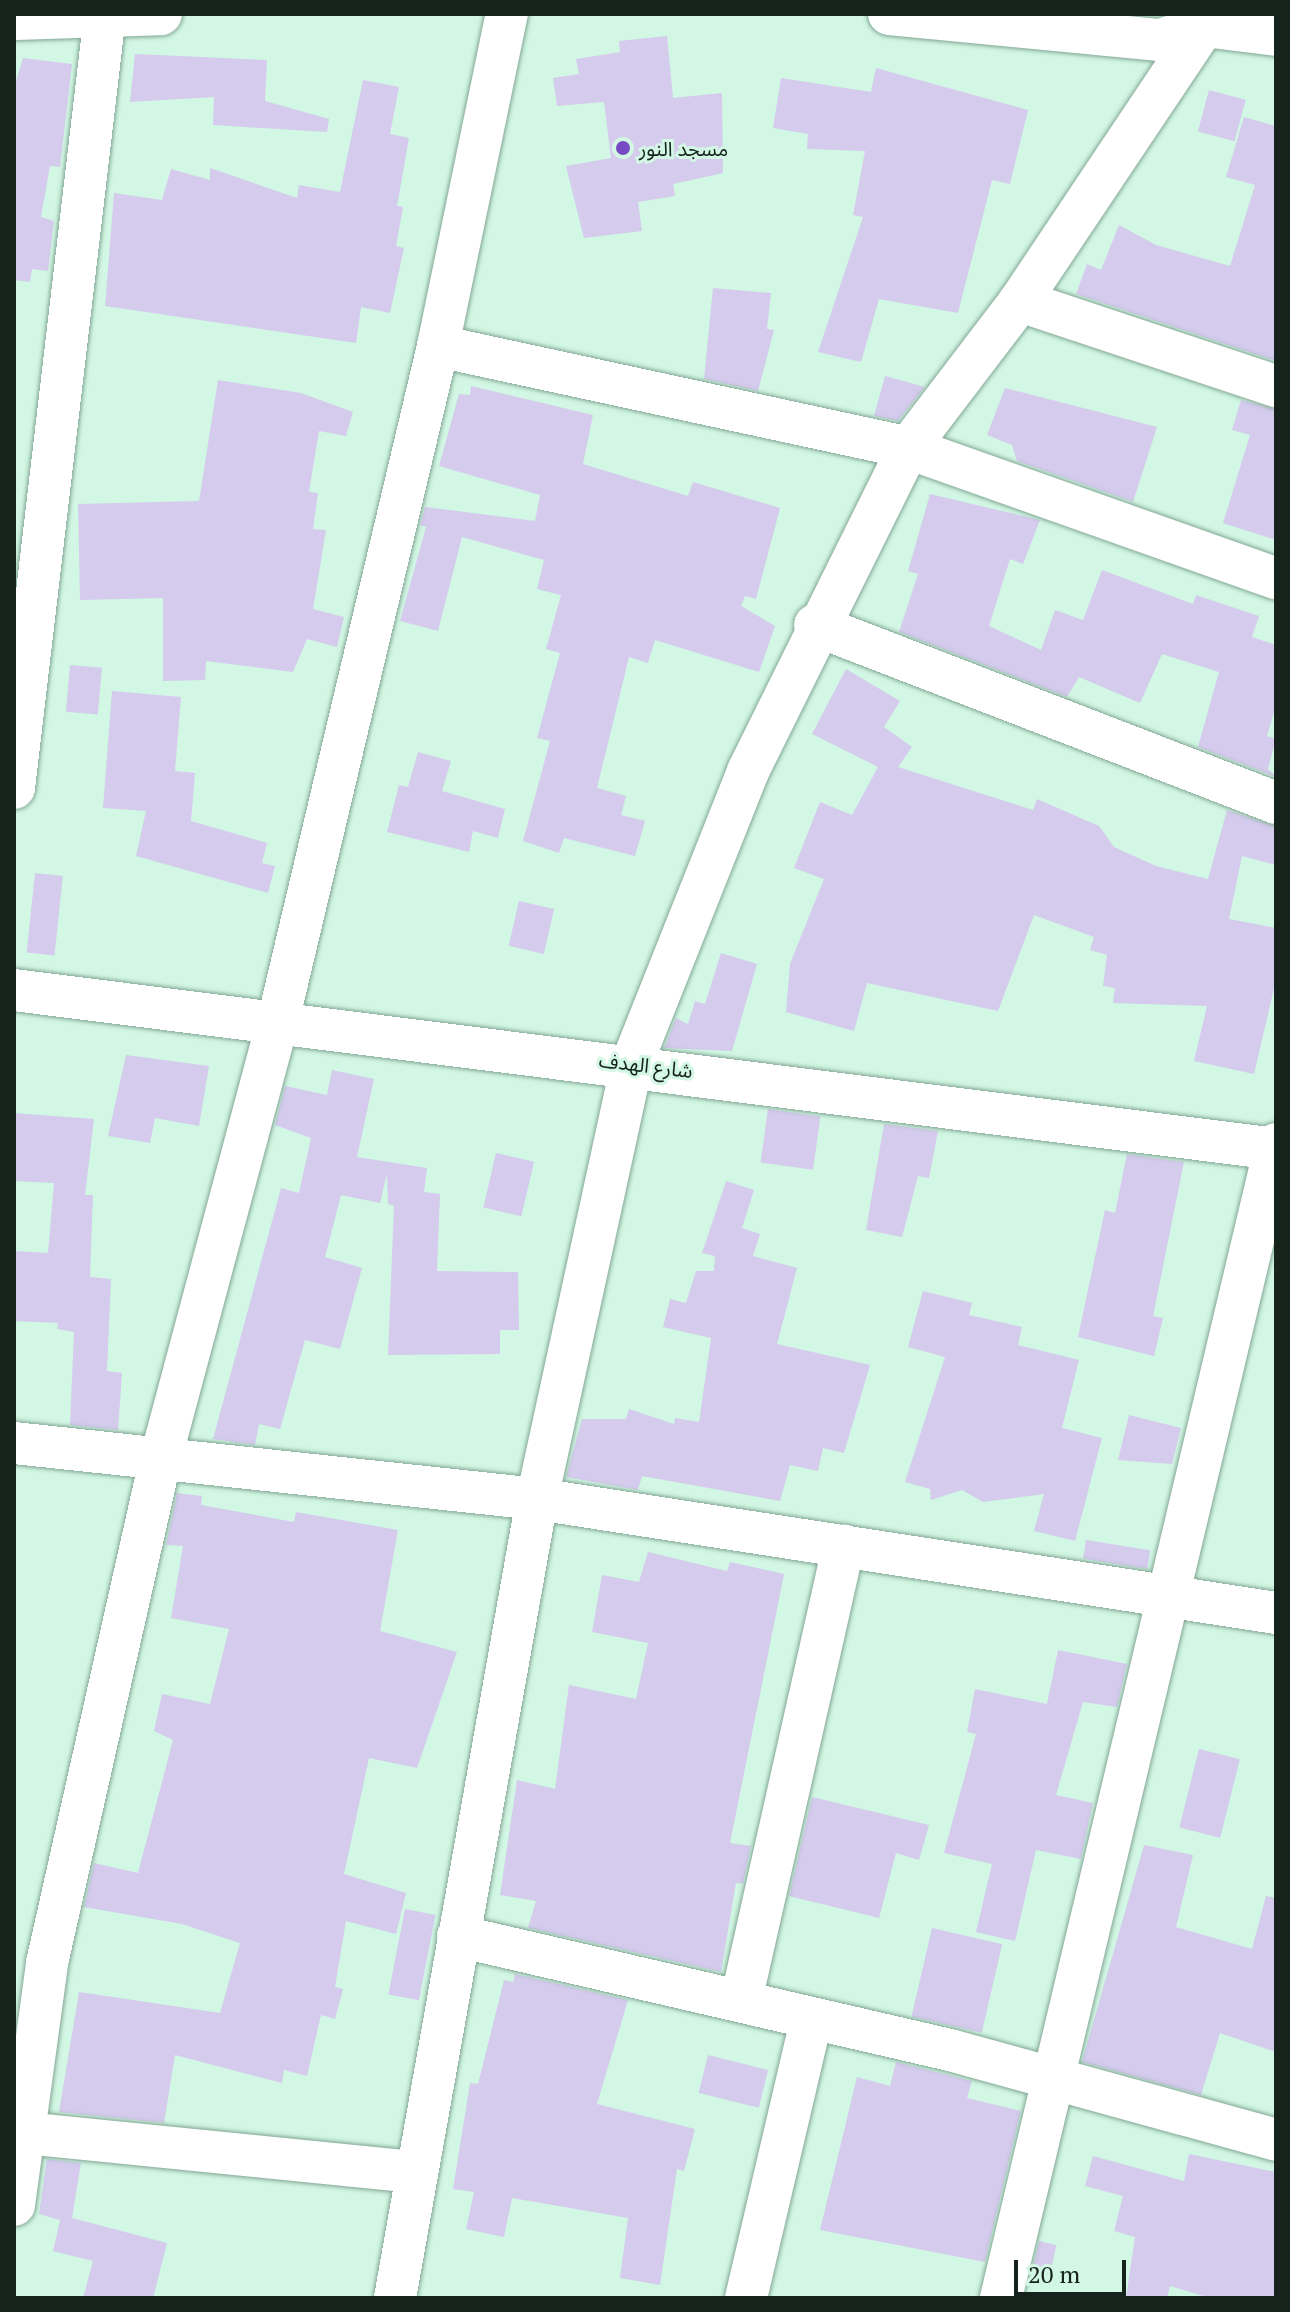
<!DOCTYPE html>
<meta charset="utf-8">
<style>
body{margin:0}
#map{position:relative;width:1290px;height:2312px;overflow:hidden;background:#d2f7e4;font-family:"PT Serif","Noto Sans Arabic",serif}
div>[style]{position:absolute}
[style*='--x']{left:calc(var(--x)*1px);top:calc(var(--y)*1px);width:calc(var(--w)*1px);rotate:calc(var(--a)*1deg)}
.building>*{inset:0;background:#d4cbed;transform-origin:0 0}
.roads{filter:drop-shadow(0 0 2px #83a795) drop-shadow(0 0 2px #83a795)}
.minor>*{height:42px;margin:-21px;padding:0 21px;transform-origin:21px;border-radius:21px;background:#fff}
.dots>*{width:22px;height:22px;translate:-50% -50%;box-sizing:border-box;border:4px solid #d2f7e4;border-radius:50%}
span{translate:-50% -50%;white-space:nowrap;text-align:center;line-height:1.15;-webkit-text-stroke:6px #d2f7e4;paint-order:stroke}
.poi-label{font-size:20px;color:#15231c}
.left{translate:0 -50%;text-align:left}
.street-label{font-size:20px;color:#15231c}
.frame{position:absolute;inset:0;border:16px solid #15231c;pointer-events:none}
.scale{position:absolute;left:1014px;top:2260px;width:112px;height:36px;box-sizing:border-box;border:4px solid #15231c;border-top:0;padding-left:10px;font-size:24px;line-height:28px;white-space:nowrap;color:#15231c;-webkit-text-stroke:6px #d2f7e4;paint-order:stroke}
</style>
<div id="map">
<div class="building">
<div style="clip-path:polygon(667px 36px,673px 98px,722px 93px,723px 173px,673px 184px,675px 196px,638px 202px,642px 231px,584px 238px,566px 166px,611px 158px,604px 102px,557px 106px,553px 78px,579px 74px,576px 59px,620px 52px,619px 41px)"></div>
<div style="clip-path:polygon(135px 54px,267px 60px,265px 101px,329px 119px,327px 132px,213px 125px,214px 97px,130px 102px)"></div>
<div style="clip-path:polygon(23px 58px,72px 64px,60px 167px,50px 166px,41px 217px,54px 221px,48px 271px,32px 269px,30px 282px,14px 280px,14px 88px)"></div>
<div style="clip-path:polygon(876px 68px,1028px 110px,1010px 184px,992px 180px,958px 313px,879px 299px,861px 362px,818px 352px,863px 217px,853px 215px,865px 151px,807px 149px,808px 134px,773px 128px,781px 78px,871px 92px)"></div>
<div style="clip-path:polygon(363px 80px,399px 87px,390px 134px,409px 138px,397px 206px,403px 207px,396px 246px,404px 248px,390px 313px,361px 307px,356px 343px,105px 306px,114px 193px,162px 200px,171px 169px,210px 180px,210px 168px,297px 198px,299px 185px,340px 192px)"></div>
<div style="left:1209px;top:90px;width:38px;height:43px;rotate:15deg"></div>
<div style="clip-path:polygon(1244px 117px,1276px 126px,1276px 361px,1076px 294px,1087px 264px,1101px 270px,1119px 225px,1156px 245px,1230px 266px,1255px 185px,1226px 177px)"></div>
<div style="clip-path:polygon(713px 288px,771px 293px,767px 329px,774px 330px,758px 391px,704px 379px)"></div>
<div style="clip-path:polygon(885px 376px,925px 387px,898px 421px,874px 416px)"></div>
<div style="clip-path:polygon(218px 380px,301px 393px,353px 412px,346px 436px,319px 431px,309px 492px,318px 493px,313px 529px,326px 530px,313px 609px,344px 617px,337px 647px,307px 639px,293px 672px,206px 661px,205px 680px,163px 681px,163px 598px,80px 600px,78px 504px,199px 501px)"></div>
<div style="clip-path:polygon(471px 386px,593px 415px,583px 464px,688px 496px,693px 482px,780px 508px,756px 599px,745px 596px,741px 606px,775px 626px,759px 672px,655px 640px,648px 663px,629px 657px,597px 788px,626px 796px,621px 815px,645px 821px,635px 856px,564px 838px,559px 853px,523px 841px,550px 741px,537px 738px,560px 653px,546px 649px,561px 595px,537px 589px,544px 560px,462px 537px,438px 631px,400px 621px,426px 527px,420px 525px,425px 507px,535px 521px,540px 495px,439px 466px,459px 394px,470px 395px)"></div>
<div style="clip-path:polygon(1005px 388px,1157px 427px,1133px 502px,1017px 461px,1012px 445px,987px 435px)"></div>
<div style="clip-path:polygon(1241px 400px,1276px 409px,1276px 540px,1223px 523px,1250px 435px,1232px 430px)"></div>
<div style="clip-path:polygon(930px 494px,1040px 520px,1023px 564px,1010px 559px,989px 626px,1041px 650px,1055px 610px,1083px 620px,1102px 570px,1193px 604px,1196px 595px,1259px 616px,1252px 637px,1276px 645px,1276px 705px,1267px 736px,1276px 739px,1268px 769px,1276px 777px,1198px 747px,1219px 672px,1162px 654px,1140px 703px,1079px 677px,1067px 697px,899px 632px,918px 574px,908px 571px)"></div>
<div style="left:70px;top:665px;width:32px;height:47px;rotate:5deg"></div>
<div style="clip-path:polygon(846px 669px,900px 701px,884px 727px,912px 747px,898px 767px,1033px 810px,1037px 799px,1099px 826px,1114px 847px,1156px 866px,1208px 879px,1227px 810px,1276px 826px,1276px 865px,1242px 856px,1229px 919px,1276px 928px,1276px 980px,1254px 1074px,1194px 1061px,1207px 1006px,1113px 1003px,1115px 988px,1103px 986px,1107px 955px,1090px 950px,1094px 937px,1034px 915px,998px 1011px,867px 983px,854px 1031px,786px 1012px,790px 964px,824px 879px,794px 868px,820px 802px,852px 815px,878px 767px,812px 734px)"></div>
<div style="clip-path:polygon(112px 691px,181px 697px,175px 771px,195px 773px,191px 821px,267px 843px,262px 863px,275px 866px,268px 893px,136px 856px,146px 811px,103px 808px)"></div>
<div style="clip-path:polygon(418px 752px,451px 761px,442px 791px,505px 809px,498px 838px,473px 831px,469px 852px,387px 832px,399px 785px,408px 787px)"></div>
<div style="left:35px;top:873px;width:28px;height:80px;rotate:6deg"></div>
<div style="left:519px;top:901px;width:36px;height:46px;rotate:13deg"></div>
<div style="clip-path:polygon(721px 953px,757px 964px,732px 1051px,664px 1048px,676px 1018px,688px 1024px,695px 1001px,705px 1004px)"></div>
<div style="clip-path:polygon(126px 1055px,209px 1066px,199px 1126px,155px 1118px,150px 1143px,108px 1136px)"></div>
<div style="clip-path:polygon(332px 1070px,374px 1079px,357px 1157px,427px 1168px,424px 1192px,440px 1194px,437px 1271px,518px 1272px,519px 1330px,500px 1330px,500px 1354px,388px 1355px,394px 1206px,388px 1204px,387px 1174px,380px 1203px,341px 1195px,325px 1257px,362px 1268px,340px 1349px,305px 1340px,280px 1429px,259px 1424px,255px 1445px,213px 1439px,281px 1188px,299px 1193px,311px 1138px,275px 1125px,285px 1086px,327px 1095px)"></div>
<div style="left:768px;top:1109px;width:53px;height:54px;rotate:8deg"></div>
<div style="clip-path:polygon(14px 1113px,94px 1119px,85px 1195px,93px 1195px,90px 1277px,111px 1279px,107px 1371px,122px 1373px,118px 1430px,70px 1425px,74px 1332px,57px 1329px,58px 1323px,14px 1321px,14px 1251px,48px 1253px,54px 1183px,14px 1181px)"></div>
<div style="clip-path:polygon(884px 1124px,938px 1131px,929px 1178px,918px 1176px,902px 1237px,866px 1230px)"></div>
<div style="left:496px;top:1153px;width:39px;height:56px;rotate:13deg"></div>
<div style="clip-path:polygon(1127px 1154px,1184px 1162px,1153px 1316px,1163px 1318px,1154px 1356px,1078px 1337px,1105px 1210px,1115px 1213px)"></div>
<div style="clip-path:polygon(726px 1181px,754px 1190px,742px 1228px,760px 1234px,753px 1256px,797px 1268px,777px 1344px,870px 1365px,844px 1453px,823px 1448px,818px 1471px,790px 1465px,780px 1501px,642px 1476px,638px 1490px,566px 1477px,582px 1419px,626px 1419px,629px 1409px,674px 1424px,675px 1418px,699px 1422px,711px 1338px,663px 1327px,670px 1299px,686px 1303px,696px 1271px,714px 1271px,715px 1256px,702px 1253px)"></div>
<div style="clip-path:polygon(923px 1291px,972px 1303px,969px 1315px,1022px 1327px,1018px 1345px,1079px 1360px,1062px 1428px,1102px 1438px,1075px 1541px,1034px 1531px,1044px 1494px,983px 1502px,962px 1490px,931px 1500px,930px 1489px,905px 1482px,945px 1357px,908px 1347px)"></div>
<div style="clip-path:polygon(1129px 1415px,1181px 1428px,1172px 1464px,1118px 1460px)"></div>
<div style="clip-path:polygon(177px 1493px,202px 1496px,201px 1505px,294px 1522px,296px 1512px,398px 1530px,380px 1631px,457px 1652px,417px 1768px,369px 1758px,344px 1874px,406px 1893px,396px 1934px,346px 1921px,335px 1987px,343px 1989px,335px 2019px,321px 2015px,307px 2076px,284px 2070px,282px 2083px,175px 2055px,164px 2123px,59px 2112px,79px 1992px,220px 2013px,240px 1943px,182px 1924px,84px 1907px,94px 1863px,138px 1873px,173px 1740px,154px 1731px,162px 1694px,210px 1704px,229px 1629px,171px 1618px,183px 1546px,166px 1545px)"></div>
<div style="left:1086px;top:1540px;width:65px;height:19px;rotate:9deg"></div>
<div style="clip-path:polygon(648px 1552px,727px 1571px,730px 1562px,784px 1574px,730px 1843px,751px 1846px,743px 1884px,736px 1883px,721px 1972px,528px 1928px,536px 1901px,500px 1895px,517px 1780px,555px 1789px,569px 1685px,636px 1699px,648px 1643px,592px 1632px,602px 1575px,639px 1582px)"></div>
<div style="clip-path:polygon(1058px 1650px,1127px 1664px,1117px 1707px,1083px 1702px,1056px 1795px,1093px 1803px,1081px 1859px,1036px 1850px,1015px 1941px,976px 1932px,992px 1864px,944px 1853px,976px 1734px,967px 1732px,975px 1689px,1047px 1704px)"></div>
<div style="left:1199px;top:1749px;width:42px;height:81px;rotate:14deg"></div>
<div style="clip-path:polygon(812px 1797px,929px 1825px,919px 1860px,896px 1853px,879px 1918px,789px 1896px)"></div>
<div style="clip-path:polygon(1144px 1845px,1193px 1855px,1176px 1927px,1252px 1949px,1266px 1896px,1276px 1898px,1276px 2052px,1220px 2033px,1201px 2095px,1082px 2062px)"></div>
<div style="left:405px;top:1909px;width:31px;height:87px;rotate:11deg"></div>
<div style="left:932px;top:1928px;width:72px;height:91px;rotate:13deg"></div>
<div style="clip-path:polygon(515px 1974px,628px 2000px,597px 2104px,695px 2129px,684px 2171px,677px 2169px,660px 2285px,620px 2278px,628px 2218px,512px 2198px,504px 2237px,466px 2229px,474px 2192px,453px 2189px,470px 2083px,478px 2084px,504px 1980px,513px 1982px)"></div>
<div style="left:708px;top:2055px;width:62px;height:39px;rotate:14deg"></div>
<div style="clip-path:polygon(896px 2062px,972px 2081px,967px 2098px,1021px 2111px,985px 2262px,820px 2230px,857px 2077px,890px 2086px)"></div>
<div style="clip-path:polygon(1189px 2154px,1276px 2172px,1276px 2298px,1210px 2298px,1170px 2286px,1167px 2298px,1126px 2298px,1135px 2237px,1114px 2231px,1123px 2196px,1085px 2186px,1093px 2156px,1184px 2181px)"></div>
<div style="clip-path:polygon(47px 2159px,81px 2163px,72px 2218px,167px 2243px,153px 2298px,83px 2298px,93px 2261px,53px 2251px,60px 2220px,39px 2214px)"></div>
<div style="left:1039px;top:2241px;width:18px;height:32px;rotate:13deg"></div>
</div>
<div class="roads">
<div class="minor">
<div style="--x:889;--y:14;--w:272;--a:5.5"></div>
<div style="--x:1160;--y:40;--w:46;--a:-17.7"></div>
<div style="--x:1204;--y:26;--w:73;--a:7.1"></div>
<div style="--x:14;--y:19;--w:147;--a:-1.9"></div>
<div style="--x:1020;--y:301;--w:270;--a:18.4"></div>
<div style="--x:438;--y:346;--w:481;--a:12.2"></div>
<div style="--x:908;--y:448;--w:390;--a:19.5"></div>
<div style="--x:815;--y:625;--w:494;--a:21.1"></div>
<div style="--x:14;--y:788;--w:779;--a:-83.29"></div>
<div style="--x:14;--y:990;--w:1272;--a:7.18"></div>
<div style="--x:14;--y:1443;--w:526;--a:6.11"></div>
<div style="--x:537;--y:1499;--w:748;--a:8.77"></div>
<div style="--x:458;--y:1936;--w:505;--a:13.05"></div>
<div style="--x:950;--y:2050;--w:338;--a:15.4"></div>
<div style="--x:741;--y:2001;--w:467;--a:-77.3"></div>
<div style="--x:24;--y:2133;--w:390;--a:5.7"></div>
<div style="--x:14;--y:2205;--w:244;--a:-82.2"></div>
<div style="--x:47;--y:1963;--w:515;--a:-77.31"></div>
<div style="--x:160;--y:1461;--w:456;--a:-75"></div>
<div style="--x:278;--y:1021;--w:694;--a:-76.66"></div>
<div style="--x:438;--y:346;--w:339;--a:-78.3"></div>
<div style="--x:395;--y:2298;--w:812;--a:-79.92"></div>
<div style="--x:537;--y:1499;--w:446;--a:-77.7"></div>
<div style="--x:632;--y:1063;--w:314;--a:-68.3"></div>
<div style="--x:748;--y:771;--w:360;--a:-63.6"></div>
<div style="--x:908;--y:448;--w:185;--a:-52.7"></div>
<div style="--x:1020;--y:301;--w:331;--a:-56.2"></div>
<div style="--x:746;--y:2298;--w:285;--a:-76.8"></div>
<div style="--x:1001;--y:2298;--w:1186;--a:-76.6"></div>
</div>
</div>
<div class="dots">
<div style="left:623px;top:148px;background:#774ac3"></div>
</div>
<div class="poi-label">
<span class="left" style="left:639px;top:148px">مسجد النور</span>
</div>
<div class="street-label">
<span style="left:646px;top:1065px;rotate:7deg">شارع الهدف</span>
</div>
<div class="frame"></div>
<div class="scale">20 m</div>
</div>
